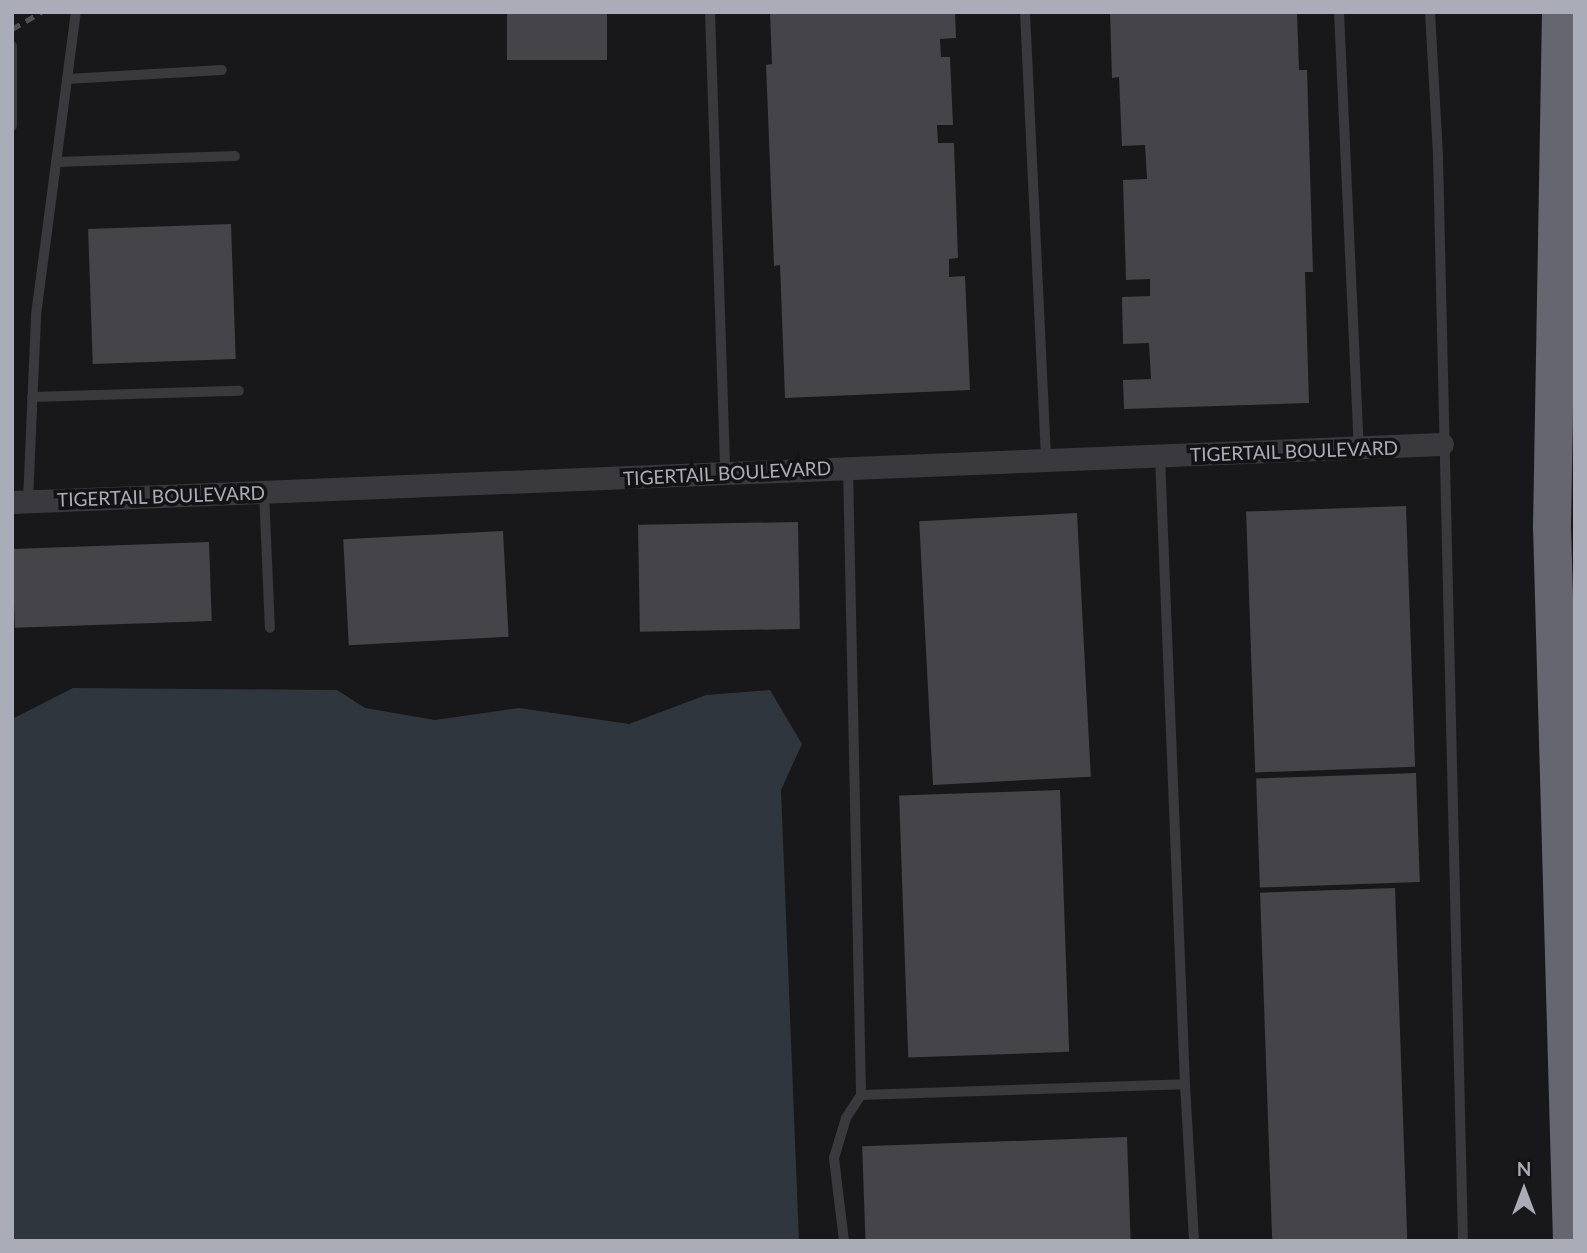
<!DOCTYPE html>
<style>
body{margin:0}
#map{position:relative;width:1587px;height:1253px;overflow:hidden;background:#181719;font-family:Lato,sans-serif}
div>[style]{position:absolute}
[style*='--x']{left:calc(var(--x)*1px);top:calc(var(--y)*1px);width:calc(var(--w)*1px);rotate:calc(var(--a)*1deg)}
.water>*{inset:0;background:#30363e}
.building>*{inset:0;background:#444449;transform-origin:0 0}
.service>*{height:10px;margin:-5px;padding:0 5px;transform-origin:5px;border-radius:5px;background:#39393e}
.minor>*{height:23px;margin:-11.5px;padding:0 11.5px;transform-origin:11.5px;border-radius:11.5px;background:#39393e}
.motorway>*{height:38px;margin:-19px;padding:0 19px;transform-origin:19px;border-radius:19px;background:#65666f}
.rail>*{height:5px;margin-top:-2.5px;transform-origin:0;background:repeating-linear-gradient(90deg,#505057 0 9px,transparent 0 16px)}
span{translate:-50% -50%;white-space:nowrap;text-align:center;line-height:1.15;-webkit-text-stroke:7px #131214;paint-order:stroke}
.street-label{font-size:19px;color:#aaacb8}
.frame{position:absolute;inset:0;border:14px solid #aaacb8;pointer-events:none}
.north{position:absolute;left:1489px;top:1155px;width:70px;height:70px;-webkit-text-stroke:5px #131214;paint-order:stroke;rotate:0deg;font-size:19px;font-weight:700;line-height:28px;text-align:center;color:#aaacb8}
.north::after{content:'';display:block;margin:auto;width:24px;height:32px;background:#aaacb8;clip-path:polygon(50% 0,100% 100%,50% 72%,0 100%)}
</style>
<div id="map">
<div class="water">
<div style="clip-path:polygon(73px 688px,337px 690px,365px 708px,435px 720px,519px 708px,629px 724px,706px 695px,770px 690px,802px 744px,781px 790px,799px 1241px,12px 1241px,12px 719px)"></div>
</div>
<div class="building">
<div style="left:507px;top:12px;width:100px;height:48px"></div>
<div style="clip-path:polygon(770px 12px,955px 12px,956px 38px,940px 39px,941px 57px,950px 57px,953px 125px,937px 125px,938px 143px,954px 143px,958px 258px,949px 259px,949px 277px,965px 276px,970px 390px,785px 398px,780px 265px,774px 266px,766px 65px,772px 64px)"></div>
<div style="clip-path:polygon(1110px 12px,1297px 12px,1299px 70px,1307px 70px,1313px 272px,1305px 272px,1309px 403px,1124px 409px,1123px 380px,1151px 379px,1149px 343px,1123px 344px,1122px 297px,1150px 296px,1150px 279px,1126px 280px,1123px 180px,1147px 179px,1145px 145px,1122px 146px,1119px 77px,1112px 78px)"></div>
<div style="left:231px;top:224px;width:135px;height:143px;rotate:88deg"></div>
<div style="left:1406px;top:506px;width:261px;height:160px;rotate:88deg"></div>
<div style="left:1077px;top:513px;width:264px;height:158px;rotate:87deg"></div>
<div style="left:798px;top:522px;width:107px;height:160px;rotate:89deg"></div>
<div style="left:503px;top:531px;width:106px;height:160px;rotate:87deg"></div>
<div style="left:209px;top:542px;width:79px;height:197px;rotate:88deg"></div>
<div style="left:1416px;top:773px;width:109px;height:160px;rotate:88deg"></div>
<div style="left:1060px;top:790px;width:262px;height:161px;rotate:88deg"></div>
<div style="left:1395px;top:888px;width:353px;height:135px;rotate:88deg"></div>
<div style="left:1127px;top:1137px;width:104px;height:265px;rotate:88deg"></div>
</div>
<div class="service">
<div style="--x:710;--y:12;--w:462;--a:88.1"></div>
<div style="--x:1025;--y:12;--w:447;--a:87.3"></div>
<div style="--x:1339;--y:12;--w:437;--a:87.4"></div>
<div style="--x:1430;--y:12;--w:145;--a:86.8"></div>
<div style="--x:1438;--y:157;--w:1084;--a:88.68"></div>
<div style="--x:12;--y:46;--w:80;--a:90"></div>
<div style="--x:67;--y:79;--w:155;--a:-3.3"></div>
<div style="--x:56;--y:162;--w:179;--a:-1.9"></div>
<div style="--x:32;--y:397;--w:207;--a:-1.7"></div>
<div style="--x:1160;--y:457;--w:627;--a:87.72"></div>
<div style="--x:1185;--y:1084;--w:157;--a:86.7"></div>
<div style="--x:848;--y:467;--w:628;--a:88.81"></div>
<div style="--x:861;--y:1095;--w:324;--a:-1.9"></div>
<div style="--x:264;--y:492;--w:136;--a:87.5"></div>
<div style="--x:28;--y:501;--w:186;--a:-87.5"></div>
<div style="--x:36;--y:315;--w:306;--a:-82.5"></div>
<div style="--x:844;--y:1241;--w:84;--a:-96.9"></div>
<div style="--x:834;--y:1158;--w:42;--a:-73.3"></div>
<div style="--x:846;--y:1118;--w:27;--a:-57"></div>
</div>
<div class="minor">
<div style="--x:12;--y:502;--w:1431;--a:-2.32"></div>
</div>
<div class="motorway">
<div style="--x:1561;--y:12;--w:514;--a:91"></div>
<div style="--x:1552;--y:526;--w:715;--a:88.4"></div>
</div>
<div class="rail">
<div style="--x:12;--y:29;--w:34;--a:-30"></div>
</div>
<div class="street-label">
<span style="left:1294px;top:451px;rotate:-2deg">TIGERTAIL BOULEVARD</span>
<span style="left:727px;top:473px;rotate:-3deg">TIGERTAIL BOULEVARD</span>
<span style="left:161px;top:496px;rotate:-2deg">TIGERTAIL BOULEVARD</span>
</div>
<div class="frame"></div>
<div class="north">N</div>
</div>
